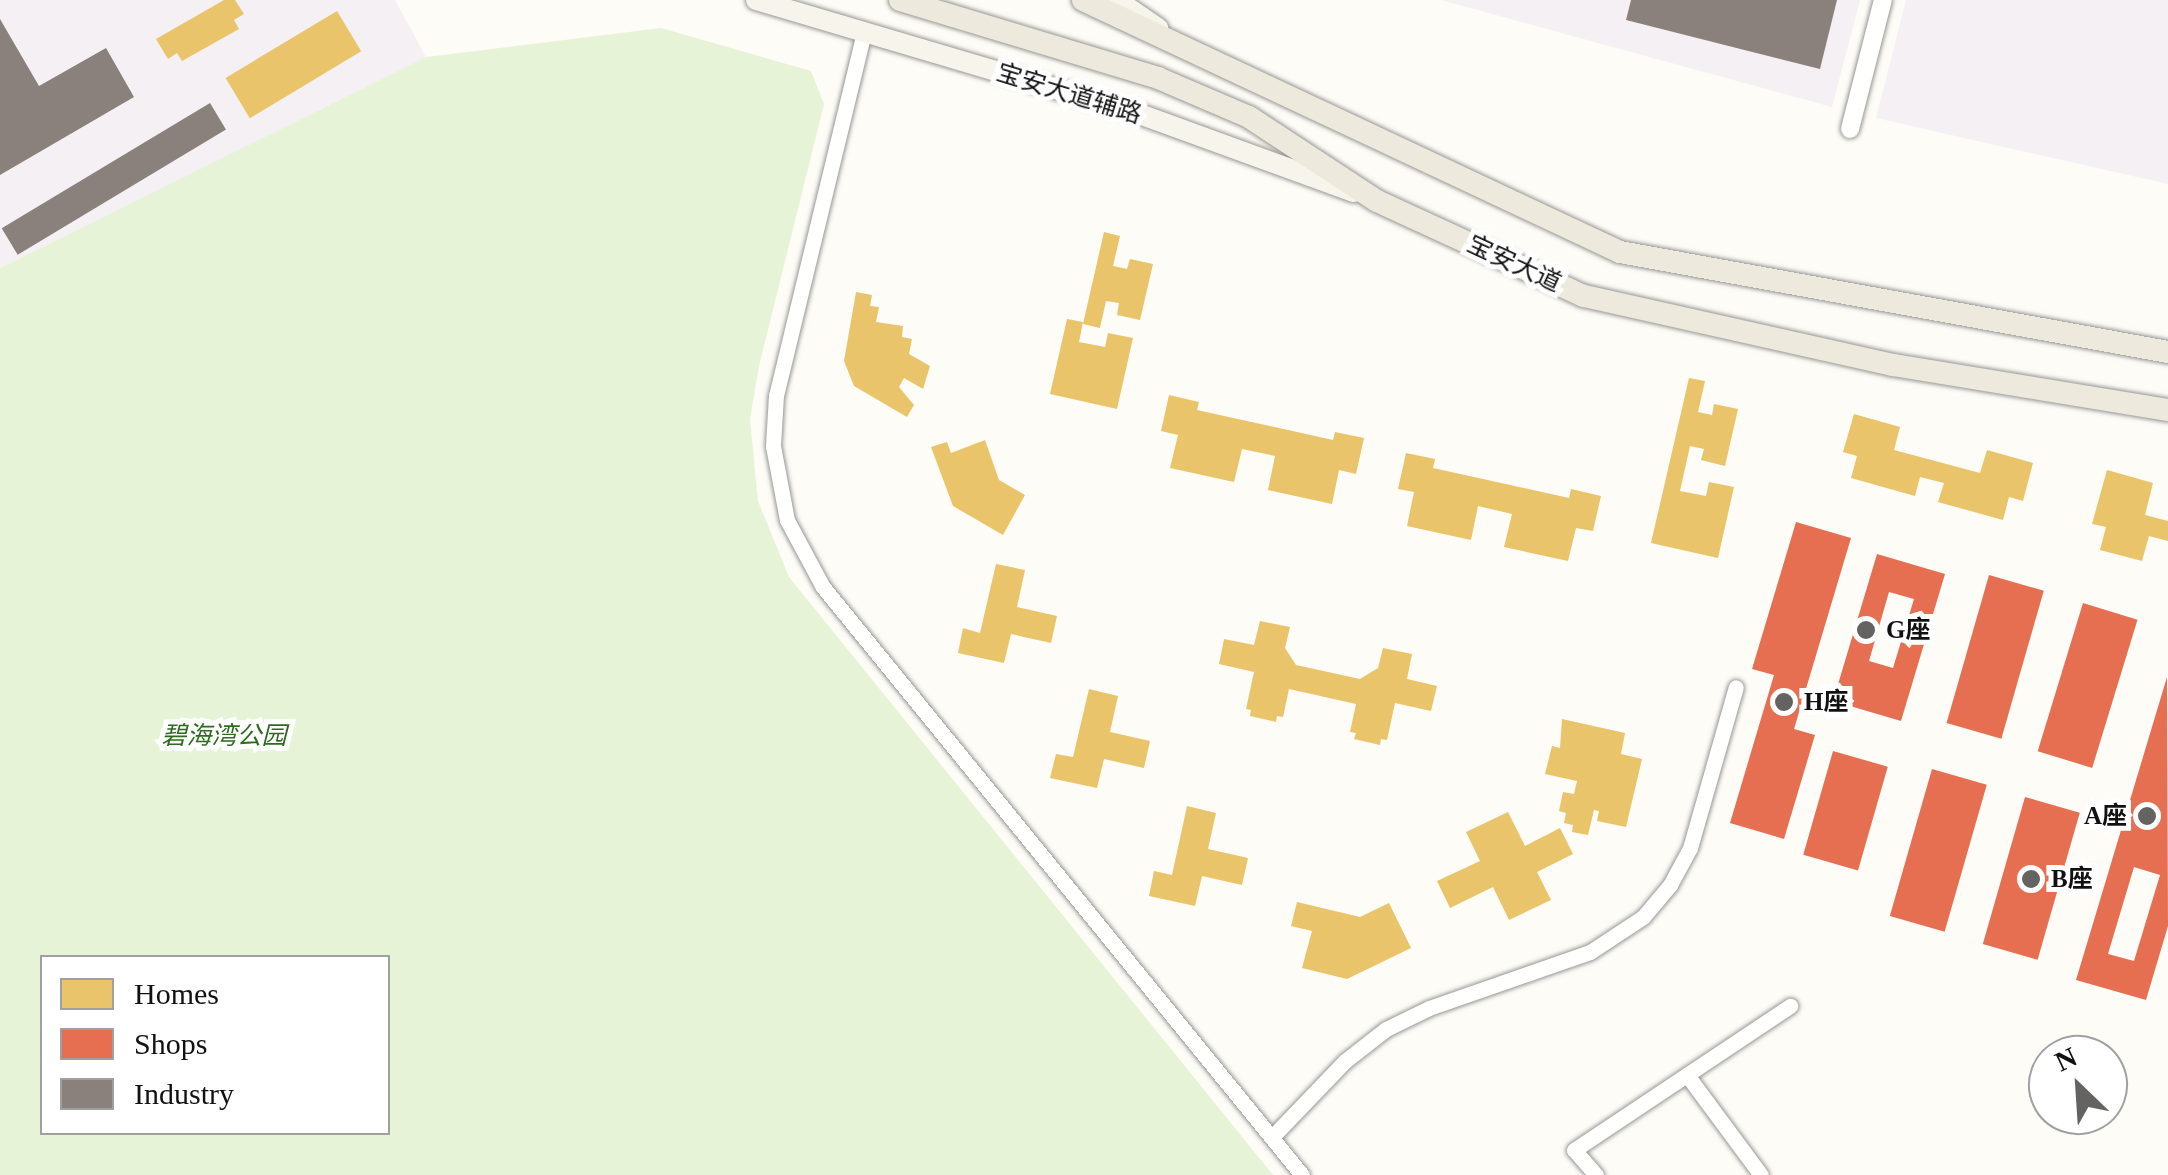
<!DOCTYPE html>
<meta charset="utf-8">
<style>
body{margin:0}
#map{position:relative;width:2168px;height:1175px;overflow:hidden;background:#fdfcf7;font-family:"Times New Roman","Noto Sans SC",serif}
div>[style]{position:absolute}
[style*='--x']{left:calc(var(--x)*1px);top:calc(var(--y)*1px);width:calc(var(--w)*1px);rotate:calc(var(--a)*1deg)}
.industrial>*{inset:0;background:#f5f0f3}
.green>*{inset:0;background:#e7f3d7}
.homes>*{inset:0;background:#e9c46a;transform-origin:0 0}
.shops>*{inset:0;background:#e76f51;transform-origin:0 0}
.industry>*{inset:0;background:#8a817c;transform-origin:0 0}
.roads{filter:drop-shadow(0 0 2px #979795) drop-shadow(0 0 2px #979795)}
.minor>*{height:15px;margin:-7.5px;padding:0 7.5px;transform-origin:7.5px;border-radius:7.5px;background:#fffffe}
.tertiary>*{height:18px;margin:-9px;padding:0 9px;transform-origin:9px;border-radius:9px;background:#fffffe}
.secondary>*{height:20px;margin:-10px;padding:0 10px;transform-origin:10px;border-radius:10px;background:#f6f4eb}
.primary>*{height:22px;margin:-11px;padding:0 11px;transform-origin:11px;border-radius:11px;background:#ede9dc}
.dots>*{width:28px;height:28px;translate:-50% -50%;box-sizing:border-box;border:5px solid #fff;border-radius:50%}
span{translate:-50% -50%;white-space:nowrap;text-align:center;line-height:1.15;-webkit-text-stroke:10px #fff;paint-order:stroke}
.street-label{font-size:25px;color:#111}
.poi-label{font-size:25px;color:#111;font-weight:700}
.left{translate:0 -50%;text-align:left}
.right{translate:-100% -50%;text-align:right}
.park-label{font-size:25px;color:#2f6b1f;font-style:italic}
.legend{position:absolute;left:40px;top:955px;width:350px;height:180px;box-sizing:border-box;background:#fff;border:2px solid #a0a0a0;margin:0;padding:12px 18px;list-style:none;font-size:30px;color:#111}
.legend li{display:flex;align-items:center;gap:20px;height:50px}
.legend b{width:50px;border:2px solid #a0a0a0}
.north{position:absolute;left:2028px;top:1035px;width:100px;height:100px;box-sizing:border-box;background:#fff;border:2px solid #a0a0a0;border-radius:50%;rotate:335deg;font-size:28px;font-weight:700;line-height:40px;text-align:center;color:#111}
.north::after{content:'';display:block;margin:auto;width:35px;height:45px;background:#646362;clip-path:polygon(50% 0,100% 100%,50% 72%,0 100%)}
</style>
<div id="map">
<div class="industrial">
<div style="clip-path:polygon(0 0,395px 0,426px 57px,0 268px)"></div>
<div style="clip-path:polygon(1441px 0,1860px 0,1832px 107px)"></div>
<div style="clip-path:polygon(1906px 0,2168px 0,2168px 184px,1876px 118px)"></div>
</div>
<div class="green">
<div style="clip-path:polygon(evenodd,661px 28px,811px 71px,824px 104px,759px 366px,750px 419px,758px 501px,789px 577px,1273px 1175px,0 1175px,0 268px,426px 57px,661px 28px,42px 958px,388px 958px,388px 1132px,42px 1132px,42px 958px)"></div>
</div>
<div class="homes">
<div style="clip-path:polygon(224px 0,235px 0,244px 14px,234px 20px,239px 29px,182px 61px,177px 53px,168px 59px,156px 39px)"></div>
<div style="left:337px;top:11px;width:47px;height:130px;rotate:59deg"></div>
<div style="clip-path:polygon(1104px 232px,1120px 236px,1113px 266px,1127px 269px,1130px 259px,1153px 264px,1140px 320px,1117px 315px,1119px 303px,1106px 301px,1100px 328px,1083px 324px)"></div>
<div style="clip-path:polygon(856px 292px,872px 295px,870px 306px,879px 307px,876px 322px,903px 326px,902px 337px,912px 339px,909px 354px,930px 366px,923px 389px,904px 378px,899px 387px,914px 405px,907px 417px,854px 386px,844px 361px)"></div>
<div style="clip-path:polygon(1067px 319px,1083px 322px,1079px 342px,1105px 347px,1108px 333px,1133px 338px,1117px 409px,1050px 394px)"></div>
<div style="clip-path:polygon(1689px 378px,1705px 381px,1698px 412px,1712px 415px,1714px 404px,1738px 409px,1725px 466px,1701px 460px,1704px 449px,1690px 446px,1680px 491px,1706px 496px,1709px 482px,1734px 487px,1718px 558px,1651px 543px)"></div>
<div style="clip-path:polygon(1169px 395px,1199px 402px,1197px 410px,1333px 440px,1335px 432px,1364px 438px,1356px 474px,1339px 470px,1332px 504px,1268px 490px,1275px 456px,1242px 449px,1234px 482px,1170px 468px,1178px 435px,1161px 431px)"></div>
<div style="clip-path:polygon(1854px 414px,1900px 427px,1894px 450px,1980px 473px,1987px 450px,2033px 463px,2023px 501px,2009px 497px,2003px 520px,1938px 502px,1944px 483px,1920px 477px,1915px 496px,1851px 478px,1857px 456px,1843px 452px)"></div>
<div style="clip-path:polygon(985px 440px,999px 480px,1025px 495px,1003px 535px,953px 506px,931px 447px,947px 442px,951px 453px)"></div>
<div style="clip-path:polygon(1406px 453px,1435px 459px,1433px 468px,1569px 498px,1571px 489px,1601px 496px,1593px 531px,1576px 528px,1568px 561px,1504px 547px,1512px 514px,1478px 506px,1471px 540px,1407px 526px,1414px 492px,1398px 489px)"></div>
<div style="clip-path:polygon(2107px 470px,2153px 483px,2145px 515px,2168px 521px,2168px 541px,2149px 536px,2142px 561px,2100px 550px,2106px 527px,2092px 524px)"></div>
<div style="clip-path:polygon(996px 564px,1025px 570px,1017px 607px,1057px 616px,1051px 643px,1011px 634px,1004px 663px,958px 653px,963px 628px,980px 633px)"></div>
<div style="clip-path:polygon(1260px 621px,1290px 627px,1285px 648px,1296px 665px,1360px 679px,1378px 668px,1383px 648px,1412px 654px,1407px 679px,1437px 686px,1431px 711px,1395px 703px,1387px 740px,1381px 739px,1380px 745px,1354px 739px,1356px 733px,1350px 732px,1356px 704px,1289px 689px,1283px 717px,1277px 716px,1276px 722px,1250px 716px,1251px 710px,1246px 709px,1254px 672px,1219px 664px,1224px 639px,1254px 645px)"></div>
<div style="clip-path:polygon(1089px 689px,1118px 696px,1110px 732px,1150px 741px,1144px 768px,1104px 759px,1097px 788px,1050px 778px,1056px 754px,1073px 757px)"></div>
<div style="clip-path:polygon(1562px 719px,1625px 733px,1621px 754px,1642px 759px,1626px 827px,1597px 821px,1599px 811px,1594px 810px,1588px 835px,1572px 832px,1573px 825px,1564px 823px,1566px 813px,1559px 811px,1563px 792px,1574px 794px,1577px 781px,1545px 774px,1552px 746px,1560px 748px)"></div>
<div style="clip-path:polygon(1187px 806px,1216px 813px,1208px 849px,1248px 858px,1242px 885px,1202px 876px,1195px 906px,1149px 896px,1154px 871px,1172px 875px)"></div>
<div style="clip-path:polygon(1508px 812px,1525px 846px,1560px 828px,1573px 854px,1537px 872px,1551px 900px,1509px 920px,1493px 887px,1450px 908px,1437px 881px,1480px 861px,1466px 832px)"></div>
<div style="clip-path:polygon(1297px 902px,1360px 917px,1389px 903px,1411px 948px,1347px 979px,1302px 968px,1312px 931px,1291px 926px)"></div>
</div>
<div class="shops">
<div style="clip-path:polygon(1796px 522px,1851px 538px,1794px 729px,1815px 735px,1784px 839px,1730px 823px,1774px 675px,1752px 669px)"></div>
<div style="clip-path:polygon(evenodd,1877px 554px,1945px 574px,1901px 721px,1833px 701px,1877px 554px,1889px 592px,1914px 599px,1893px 668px,1869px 661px,1889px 592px)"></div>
<div style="left:1989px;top:575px;width:57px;height:154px;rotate:16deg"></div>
<div style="left:2083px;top:603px;width:57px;height:155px;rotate:17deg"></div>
<div style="clip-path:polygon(evenodd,2167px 677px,2168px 926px,2146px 1000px,2076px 980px,2167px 677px,2134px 867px,2160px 875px,2134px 961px,2108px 954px,2134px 867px)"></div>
<div style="left:1833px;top:751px;width:57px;height:108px;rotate:16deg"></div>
<div style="left:1932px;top:769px;width:57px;height:153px;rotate:16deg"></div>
<div style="left:2025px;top:797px;width:57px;height:153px;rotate:16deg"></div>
</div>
<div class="industry">
<div style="clip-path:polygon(1631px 0,1837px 0,1820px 69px,1626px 20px)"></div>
<div style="clip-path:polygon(0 19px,39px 86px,106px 48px,134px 97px,0 175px)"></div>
<div style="left:210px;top:103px;width:31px;height:243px;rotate:59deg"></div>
</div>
<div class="roads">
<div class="minor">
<div style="--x:864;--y:32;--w:374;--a:103.6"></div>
<div style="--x:776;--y:395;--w:51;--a:93.4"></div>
<div style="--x:773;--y:446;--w:75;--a:79.3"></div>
<div style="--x:787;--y:520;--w:76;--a:61.8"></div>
<div style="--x:823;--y:587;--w:758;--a:50.83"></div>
<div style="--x:1687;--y:1075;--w:124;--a:53.5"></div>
<div style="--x:1272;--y:1137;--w:105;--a:-46.2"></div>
<div style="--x:1345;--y:1061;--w:52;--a:-38"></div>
<div style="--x:1386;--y:1029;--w:48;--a:-26"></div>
<div style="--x:1429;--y:1008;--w:170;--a:-19.2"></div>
<div style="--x:1590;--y:952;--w:64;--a:-33.4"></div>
<div style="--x:1643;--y:917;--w:42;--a:-49.8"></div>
<div style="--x:1670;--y:885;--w:42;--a:-61.6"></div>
<div style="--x:1690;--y:848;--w:167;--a:-74.1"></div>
<div style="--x:1596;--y:1175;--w:33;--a:-131"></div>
<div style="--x:1574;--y:1150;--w:260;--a:-33.7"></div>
</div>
<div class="tertiary">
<div style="--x:1850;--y:129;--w:133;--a:-75.7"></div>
</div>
<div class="secondary">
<div style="--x:756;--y:0;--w:394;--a:16.5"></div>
<div style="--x:1134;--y:112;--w:234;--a:20"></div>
<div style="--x:1117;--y:0;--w:50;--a:34.3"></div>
</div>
<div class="primary">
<div style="--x:900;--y:0;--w:270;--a:16.8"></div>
<div style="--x:1158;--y:78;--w:99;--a:23.2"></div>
<div style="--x:1249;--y:117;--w:153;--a:33.3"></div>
<div style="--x:1377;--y:201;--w:228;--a:24.7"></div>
<div style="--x:1584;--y:296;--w:317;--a:12.6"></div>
<div style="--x:1893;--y:365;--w:279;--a:9.3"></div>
<div style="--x:1083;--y:0;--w:593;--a:25.14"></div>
<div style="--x:1620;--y:252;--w:557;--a:10.34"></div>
</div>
</div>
<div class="dots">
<div style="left:1866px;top:630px;background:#646362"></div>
<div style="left:1784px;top:702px;background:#646362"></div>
<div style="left:2147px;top:816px;background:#646362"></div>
<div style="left:2031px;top:879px;background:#646362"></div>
</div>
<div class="street-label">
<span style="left:1069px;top:94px;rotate:17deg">宝安大道辅路</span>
<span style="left:1514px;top:264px;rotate:25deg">宝安大道</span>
</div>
<div class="poi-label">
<span class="left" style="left:1886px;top:630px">G座</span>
<span class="left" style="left:1804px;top:702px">H座</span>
<span class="right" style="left:2127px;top:816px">A座</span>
<span class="left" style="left:2051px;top:879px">B座</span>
</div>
<div class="park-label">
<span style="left:224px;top:736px">碧海湾公园</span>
</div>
<ul class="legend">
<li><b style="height:28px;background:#e9c46a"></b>Homes</li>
<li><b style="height:28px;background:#e76f51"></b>Shops</li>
<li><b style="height:28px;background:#8a817c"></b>Industry</li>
</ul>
<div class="north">N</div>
</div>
